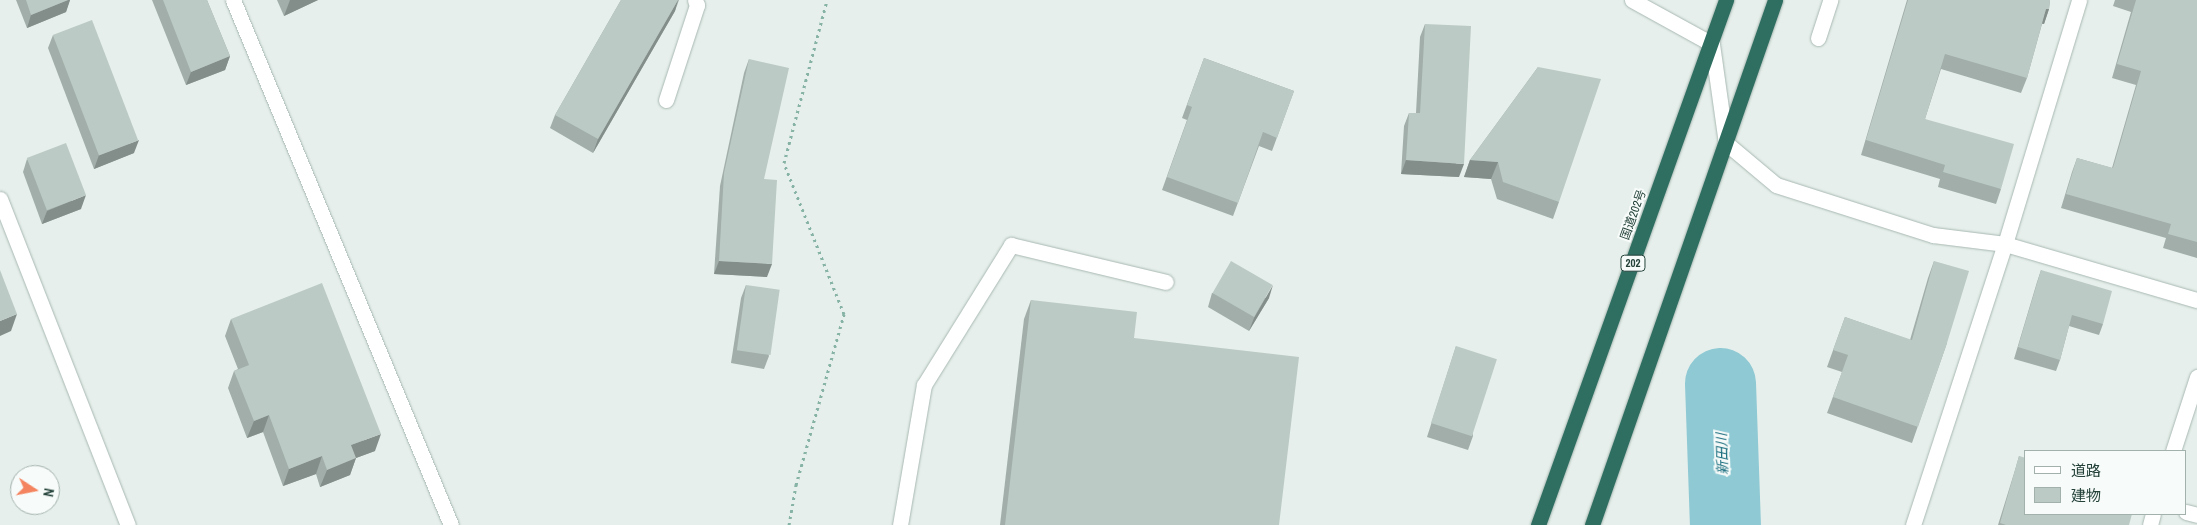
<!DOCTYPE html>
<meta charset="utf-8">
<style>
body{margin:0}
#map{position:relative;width:2197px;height:525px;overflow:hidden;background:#e6efeb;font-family:"Archivo Narrow","Noto Sans JP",sans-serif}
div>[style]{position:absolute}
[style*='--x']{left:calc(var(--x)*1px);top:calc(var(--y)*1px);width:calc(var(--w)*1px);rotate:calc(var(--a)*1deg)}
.river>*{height:71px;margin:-35.5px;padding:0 35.5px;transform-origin:35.5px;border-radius:35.5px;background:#8ec9d4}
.path>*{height:3px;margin-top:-1.5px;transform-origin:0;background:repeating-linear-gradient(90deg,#86b3a5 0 2.5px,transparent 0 6.5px)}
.roads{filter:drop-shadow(0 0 1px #a8b8b2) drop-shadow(0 0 1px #a8b8b2)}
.street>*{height:15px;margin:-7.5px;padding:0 7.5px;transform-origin:7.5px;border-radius:7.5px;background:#fff}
.secondary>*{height:15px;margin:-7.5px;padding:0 7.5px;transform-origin:7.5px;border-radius:7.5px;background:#fff}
.highway>*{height:15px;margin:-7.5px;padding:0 7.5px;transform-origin:7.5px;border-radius:7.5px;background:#2f6f62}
.wall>*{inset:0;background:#a1aea9}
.shaded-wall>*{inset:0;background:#838d89}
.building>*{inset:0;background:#bbcac4;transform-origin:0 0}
span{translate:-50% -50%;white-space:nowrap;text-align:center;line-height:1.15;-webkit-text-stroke:4px #f7fbf9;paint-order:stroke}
.shield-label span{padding:1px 4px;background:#f7fbf9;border:1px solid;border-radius:4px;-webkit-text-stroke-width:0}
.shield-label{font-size:11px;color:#24423a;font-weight:700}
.street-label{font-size:12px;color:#24423a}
.water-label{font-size:14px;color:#1c6f80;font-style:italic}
.legend{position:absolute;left:2024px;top:450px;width:162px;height:65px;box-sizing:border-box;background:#f7fbf9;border:1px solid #a3b1ad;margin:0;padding:6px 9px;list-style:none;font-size:15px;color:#24423a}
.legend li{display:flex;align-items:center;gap:10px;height:25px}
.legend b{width:25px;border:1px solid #a3b1ad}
.north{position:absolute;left:10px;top:465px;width:50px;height:50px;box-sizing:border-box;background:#f7fbf9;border:1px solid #a3b1ad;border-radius:50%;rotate:101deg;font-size:14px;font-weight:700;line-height:20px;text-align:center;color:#24423a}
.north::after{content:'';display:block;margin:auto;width:18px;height:22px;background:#f4845f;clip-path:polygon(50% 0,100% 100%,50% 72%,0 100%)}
</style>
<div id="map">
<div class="river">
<div style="--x:1720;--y:383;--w:142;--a:88"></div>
</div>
<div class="path">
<div style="--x:789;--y:525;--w:41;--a:-80.1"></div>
<div style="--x:796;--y:485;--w:178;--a:-74.3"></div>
<div style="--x:844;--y:314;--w:162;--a:-111.7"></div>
<div style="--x:784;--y:163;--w:169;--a:-75.2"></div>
</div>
<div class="roads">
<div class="street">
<div style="--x:233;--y:0;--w:568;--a:67.45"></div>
<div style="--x:1818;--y:38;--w:40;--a:-72"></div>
<div style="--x:666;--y:100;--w:100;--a:-71.9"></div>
<div style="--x:697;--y:5;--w:5;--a:-112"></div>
<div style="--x:1726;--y:143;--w:65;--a:40"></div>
<div style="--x:1776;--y:185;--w:165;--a:17.7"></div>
<div style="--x:1933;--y:235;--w:73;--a:7.1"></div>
<div style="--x:2005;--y:244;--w:200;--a:16.3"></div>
<div style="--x:0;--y:199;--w:350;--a:68.6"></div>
<div style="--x:2173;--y:451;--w:78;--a:-72"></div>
<div style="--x:2186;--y:512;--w:11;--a:15"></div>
<div style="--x:900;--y:525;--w:142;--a:-80.3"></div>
<div style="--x:924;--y:385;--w:165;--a:-58.1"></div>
<div style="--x:1011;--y:245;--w:159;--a:13.4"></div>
<div style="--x:1913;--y:525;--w:296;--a:-71.9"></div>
<div style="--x:2005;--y:244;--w:255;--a:-73.1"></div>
<div style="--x:2150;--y:525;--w:11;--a:-75"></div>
</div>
<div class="secondary">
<div style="--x:1632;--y:0;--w:91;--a:28.8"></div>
<div style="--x:1712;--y:44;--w:100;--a:82"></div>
</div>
<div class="highway">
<div style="--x:1538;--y:525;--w:558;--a:-70.3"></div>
<div style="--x:1592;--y:525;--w:556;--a:-70.78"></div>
</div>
</div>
<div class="wall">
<div style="clip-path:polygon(16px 0,70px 0,66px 12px,27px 28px)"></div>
<div style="clip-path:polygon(152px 0,207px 0,230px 56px,225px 70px,186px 85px)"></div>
<div style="clip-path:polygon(277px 0,318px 0,284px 16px)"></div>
<div style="clip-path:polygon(621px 0,679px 0,675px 11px,593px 153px,550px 128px,555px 115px)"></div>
<div style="clip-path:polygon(1907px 0,2050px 0,2049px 9px,2044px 24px,2042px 24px,2027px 78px,2021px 93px,1941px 69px,1925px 119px,2001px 189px,1996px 204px,1938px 187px,1940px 179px,1861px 155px)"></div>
<div style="clip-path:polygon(2115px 0,2197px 0,2197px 258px,2163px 248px,2166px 238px,2061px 208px,2072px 172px,2077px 158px,2112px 168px,2136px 85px,2112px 78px,2131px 12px,2113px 6px)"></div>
<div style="clip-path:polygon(1425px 24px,1459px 177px,1401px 174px,1404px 126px,1409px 113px,1416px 113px,1420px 37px)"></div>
<div style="clip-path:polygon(53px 35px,134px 153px,94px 169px,48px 48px)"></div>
<div style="clip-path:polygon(1204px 58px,1294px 91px,1272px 151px,1259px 146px,1233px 216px,1162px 190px,1187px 120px,1182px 118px)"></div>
<div style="clip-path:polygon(749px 59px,764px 179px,767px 277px,714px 274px,720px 186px,744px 73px)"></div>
<div style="clip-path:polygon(1538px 67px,1559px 202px,1553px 219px,1497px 199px,1491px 179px,1464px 177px,1470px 160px)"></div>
<div style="clip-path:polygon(27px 159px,81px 209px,42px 224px,23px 172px)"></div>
<div style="clip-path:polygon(1934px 261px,1947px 343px,1912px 443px,1827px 413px,1842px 372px,1827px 367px,1845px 317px,1910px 340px,1928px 278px)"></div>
<div style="clip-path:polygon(2041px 270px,2103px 324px,2099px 335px,2069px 326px,2060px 360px,2056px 371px,2014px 359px,2037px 282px)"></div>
<div style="clip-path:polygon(746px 285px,769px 356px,764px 369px,731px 363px,741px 298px)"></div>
<div style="clip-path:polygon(1212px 293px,1269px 298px,1249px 331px,1208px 307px)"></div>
<div style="clip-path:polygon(1031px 300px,1134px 338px,1279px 525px,1000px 525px,1024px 319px)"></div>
<div style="clip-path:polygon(231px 319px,375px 451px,356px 458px,350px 475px,320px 487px,316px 474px,283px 486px,263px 432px,247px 438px,228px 388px,234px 371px,238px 369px,225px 336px)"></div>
<div style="clip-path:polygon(1456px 346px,1473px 436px,1468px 450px,1427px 437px)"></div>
<div style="clip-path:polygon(2019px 456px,2129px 525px,1998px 525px,2015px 470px)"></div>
</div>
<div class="shaded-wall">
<div style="clip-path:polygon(68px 0,70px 0,66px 12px,27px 28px,31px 15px)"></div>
<div style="clip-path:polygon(290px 0,318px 0,284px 16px)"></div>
<div style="clip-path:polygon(678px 0,675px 11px,593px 153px,598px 139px)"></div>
<div style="clip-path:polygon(2046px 9px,2049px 9px,2044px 24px,2041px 23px)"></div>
<div style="clip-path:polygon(230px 56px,225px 70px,186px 85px,191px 72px)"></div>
<div style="clip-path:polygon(139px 140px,134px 153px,94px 169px,99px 155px)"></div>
<div style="clip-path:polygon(1406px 160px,1464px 164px,1459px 177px,1401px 174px)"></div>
<div style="clip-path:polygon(1470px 160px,1498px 162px,1491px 179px,1464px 177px)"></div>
<div style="clip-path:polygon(86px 195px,81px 209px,42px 224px,47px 211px)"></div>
<div style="clip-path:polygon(719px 261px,772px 264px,767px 277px,714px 274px)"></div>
<div style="clip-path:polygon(1273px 285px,1269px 298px,1249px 331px,1254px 318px)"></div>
<div style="clip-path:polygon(17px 314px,11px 331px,0 336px,0 321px)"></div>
<div style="clip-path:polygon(269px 415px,263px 432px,247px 438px,254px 421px)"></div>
<div style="clip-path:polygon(381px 434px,375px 451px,356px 458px,350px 475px,320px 487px,327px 470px,351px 445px)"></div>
<div style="clip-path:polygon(322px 456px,316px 474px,283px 486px,289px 469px)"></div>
</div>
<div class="building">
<div style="clip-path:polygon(26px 0,68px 0,31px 15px)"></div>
<div style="clip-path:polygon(163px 0,207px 0,230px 56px,191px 72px)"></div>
<div style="clip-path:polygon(621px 0,678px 0,598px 139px,555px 115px)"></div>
<div style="clip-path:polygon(1908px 0,2050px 0,2049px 9px,2046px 9px,2027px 78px,1945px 54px,1925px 119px,2014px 144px,2001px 189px,1943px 172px,1945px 165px,1866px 140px)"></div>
<div style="clip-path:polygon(2136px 0,2197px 0,2197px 242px,2168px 234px,2171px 224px,2066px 194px,2077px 158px,2113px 168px,2141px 71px,2117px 64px)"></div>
<div style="left:92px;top:20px;width:129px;height:42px;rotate:69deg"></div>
<div style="clip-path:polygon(1425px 24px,1471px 26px,1464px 164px,1406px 160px,1409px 113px,1420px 113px)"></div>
<div style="clip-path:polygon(1204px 58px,1294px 91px,1277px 138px,1263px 132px,1238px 203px,1167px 177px,1192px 107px,1187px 105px)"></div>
<div style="clip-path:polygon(749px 59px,789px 68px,764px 179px,777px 180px,772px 264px,719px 261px,724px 173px)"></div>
<div style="clip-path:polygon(1538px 67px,1601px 79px,1559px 202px,1503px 182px,1498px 162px,1470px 160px)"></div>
<div style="left:66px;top:143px;width:56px;height:42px;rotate:69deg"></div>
<div style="left:1231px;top:261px;width:48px;height:37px;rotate:30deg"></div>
<div style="clip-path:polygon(1934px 261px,1969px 271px,1947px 343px,1918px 427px,1833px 397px,1848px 355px,1833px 350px,1845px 317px,1912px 340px)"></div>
<div style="clip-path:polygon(0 270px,17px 314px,0 321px)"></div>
<div style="clip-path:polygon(2041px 270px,2112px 291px,2103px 324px,2072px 315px,2060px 360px,2018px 347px)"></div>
<div style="clip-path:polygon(322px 283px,381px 434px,351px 445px,356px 458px,327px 470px,322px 456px,289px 469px,269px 415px,254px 421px,234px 371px,249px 365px,231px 319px)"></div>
<div style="left:746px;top:285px;width:34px;height:66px;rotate:8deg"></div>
<div style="clip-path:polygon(1031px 300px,1137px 312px,1134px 338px,1299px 357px,1279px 525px,1005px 525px)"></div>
<div style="left:1456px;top:346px;width:43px;height:81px;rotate:18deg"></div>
<div style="clip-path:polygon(2019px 456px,2026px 458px,2026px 514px,2132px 514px,2129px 525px,2006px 525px,2000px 523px)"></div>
</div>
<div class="shield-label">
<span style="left:1633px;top:263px">202</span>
</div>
<div class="street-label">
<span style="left:1634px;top:215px;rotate:-70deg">国道202号</span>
</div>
<div class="water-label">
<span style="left:1722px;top:454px;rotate:-92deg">新田川</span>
</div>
<ul class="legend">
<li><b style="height:6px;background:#fff"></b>道路</li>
<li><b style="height:14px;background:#bbcac4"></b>建物</li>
</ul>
<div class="north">N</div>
</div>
